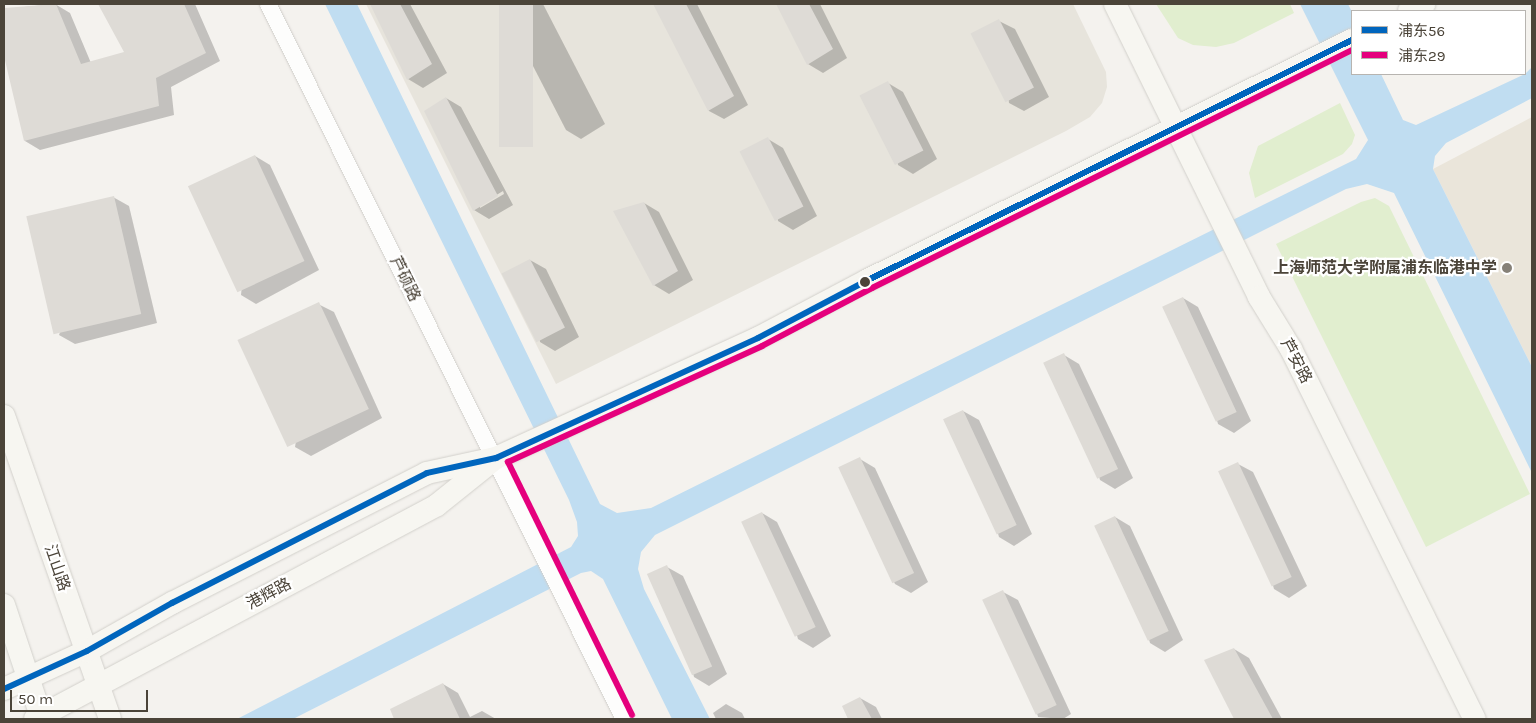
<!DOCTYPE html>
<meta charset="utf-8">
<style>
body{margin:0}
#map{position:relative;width:1536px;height:723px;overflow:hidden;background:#f4f2ee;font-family:Karla,"Noto Sans SC",sans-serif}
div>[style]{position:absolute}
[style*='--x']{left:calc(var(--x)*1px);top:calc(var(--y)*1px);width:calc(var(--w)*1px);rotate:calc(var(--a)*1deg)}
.residential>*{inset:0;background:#e7e4dc}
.education>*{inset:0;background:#eae5da}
.green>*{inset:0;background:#e1eecf}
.water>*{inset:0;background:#c0ddf1}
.shadow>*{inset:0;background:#0003}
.building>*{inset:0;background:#dedbd6;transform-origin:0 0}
.roads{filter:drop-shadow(0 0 1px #d2d0cb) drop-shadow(0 0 1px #d2d0cb)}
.street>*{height:16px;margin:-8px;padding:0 8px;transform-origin:8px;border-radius:8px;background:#fdfdfc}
.secondary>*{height:22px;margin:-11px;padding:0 11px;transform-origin:11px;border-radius:11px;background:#f7f6f1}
.bus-1>*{height:6px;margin:-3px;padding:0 3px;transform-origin:3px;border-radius:3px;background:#0065bd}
.bus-2>*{height:6px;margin:-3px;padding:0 3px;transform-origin:3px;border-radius:3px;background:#e5007d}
.dots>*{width:14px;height:14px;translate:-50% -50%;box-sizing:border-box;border:2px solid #fff;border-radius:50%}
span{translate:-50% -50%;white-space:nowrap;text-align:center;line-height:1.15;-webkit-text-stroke:4.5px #fff;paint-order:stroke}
.poi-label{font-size:16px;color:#4b4439;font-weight:700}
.right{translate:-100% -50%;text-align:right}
.street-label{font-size:16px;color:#4b4439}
.frame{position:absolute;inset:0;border:5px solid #4b4439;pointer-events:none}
.legend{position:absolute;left:1351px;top:10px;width:175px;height:65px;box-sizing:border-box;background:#fff;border:1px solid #b7b4b0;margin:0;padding:6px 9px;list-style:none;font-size:15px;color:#4b4439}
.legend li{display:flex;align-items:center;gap:10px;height:25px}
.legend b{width:25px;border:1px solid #b7b4b0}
.scale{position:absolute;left:10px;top:690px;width:138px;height:22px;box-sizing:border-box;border:2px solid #4b4439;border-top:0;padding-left:6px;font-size:15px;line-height:18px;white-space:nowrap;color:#4b4439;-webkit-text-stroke:4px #fff;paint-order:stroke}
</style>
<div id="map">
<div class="residential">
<div style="clip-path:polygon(366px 4px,1073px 4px,1106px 72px,1107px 87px,1102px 103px,1090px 117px,1066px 131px,556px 384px)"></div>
</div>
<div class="education">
<div style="clip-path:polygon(1532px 117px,1532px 367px,1433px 169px)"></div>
</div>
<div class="green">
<div style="clip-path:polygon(1156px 4px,1290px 4px,1294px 13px,1234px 43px,1216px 47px,1193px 45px,1178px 38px)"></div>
<div style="clip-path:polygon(1340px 103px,1355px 135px,1352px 144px,1343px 154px,1255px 198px,1249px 173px,1258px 146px)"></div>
<div style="clip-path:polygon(1375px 198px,1389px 206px,1530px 494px,1426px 547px,1276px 244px,1361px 202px)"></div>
</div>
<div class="water">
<div style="clip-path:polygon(325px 4px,357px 4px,600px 504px,617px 513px,651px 508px,1356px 159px,1368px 140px,1300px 4px,1348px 4px,1352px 12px,1352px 74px,1381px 74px,1403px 120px,1416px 125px,1525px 74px,1532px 67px,1532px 98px,1446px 143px,1435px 156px,1433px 169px,1532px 367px,1532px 473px,1394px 193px,1367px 184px,1346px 189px,655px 535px,641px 552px,638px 569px,644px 589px,710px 719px,672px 719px,603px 579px,591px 571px,581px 573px,293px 719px,237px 719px,571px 547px,578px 536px,577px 522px,569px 500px)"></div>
</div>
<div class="shadow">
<div style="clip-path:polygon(55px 4px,70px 13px,91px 63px,126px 53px,100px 4px,195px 4px,220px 61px,171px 87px,174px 115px,40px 150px,25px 141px,4px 50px,4px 9px)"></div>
<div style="clip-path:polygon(371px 4px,410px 4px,447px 73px,423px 88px,408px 79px)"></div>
<div style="clip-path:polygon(501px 4px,543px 4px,605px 124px,581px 139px,566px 130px)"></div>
<div style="clip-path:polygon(654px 4px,697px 4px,748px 105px,724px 119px,709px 111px)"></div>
<div style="clip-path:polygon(777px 4px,820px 4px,847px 58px,823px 73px,808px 64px)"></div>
<div style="clip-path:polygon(999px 21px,1015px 29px,1049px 97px,1024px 111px,1009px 103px)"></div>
<div style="clip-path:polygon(888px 83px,903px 92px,937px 159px,913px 174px,898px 165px)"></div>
<div style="clip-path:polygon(evenodd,446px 98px,461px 107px,513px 205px,489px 219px,474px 210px,446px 98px,503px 191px,504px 194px,480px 208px,480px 205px,503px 191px)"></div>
<div style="clip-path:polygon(768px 139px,783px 148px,817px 216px,793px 230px,778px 221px)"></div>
<div style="clip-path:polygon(255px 156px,270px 165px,319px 270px,256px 304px,241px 295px)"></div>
<div style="clip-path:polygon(113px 197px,129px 206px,157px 323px,75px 344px,59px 335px)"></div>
<div style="clip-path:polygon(644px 203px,659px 212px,693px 280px,669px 294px,654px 285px)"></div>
<div style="clip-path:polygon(530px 260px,546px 269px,579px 337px,555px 351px,540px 342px)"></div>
<div style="clip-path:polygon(1183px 298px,1198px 307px,1251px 421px,1234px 433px,1218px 424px)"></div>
<div style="clip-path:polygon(318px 304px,334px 312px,382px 418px,311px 456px,295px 447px)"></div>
<div style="clip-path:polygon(1064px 355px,1079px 364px,1133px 478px,1115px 489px,1100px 480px)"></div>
<div style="clip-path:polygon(963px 411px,979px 420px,1032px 534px,1014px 546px,999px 537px)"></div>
<div style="clip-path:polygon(860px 459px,875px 468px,928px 582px,911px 593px,895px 584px,842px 470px)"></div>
<div style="clip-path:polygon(1238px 464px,1253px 472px,1307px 586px,1289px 598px,1274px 589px)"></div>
<div style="clip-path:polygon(762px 513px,777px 522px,831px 636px,813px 648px,798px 639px)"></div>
<div style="clip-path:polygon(1115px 517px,1130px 526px,1183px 640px,1165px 652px,1150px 643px)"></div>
<div style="clip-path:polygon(667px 567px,683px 576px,727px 674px,709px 686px,694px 677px)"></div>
<div style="clip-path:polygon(1003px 592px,1018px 600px,1071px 714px,1063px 719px,1038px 717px)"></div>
<div style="clip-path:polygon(1234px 649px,1249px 658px,1282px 719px,1235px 719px,1206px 661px)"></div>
<div style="clip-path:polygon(443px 684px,458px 693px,470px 717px,482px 711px,496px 719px,396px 719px,392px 709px)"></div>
<div style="clip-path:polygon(860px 698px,876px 707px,882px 719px,850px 719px,844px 707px)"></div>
<div style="clip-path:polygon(726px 704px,742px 713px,745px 719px,716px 719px,713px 713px)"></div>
</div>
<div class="building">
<div style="clip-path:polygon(56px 4px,81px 64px,124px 52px,98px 4px,184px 4px,206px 53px,156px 78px,159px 106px,24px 141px,4px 56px,4px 8px)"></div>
<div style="clip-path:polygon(370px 4px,400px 4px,432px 64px,407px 80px)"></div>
<div style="left:499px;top:4px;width:34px;height:143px"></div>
<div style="clip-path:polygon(653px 4px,686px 4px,734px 96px,708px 111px)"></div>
<div style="clip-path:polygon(776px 4px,809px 4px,833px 49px,807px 65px)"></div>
<div style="left:999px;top:19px;width:77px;height:32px;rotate:63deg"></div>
<div style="left:888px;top:81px;width:78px;height:32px;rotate:63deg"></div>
<div style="clip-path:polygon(446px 97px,498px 196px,473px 211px,424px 111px)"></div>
<div style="left:768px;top:137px;width:78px;height:32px;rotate:63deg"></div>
<div style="left:255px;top:155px;width:117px;height:74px;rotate:65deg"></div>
<div style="left:114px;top:196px;width:121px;height:90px;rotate:77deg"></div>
<div style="clip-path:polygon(644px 202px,678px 271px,653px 286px,613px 211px)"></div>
<div style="left:530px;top:259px;width:77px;height:32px;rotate:63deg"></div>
<div style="left:1183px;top:297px;width:127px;height:23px;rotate:65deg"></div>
<div style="left:319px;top:302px;width:118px;height:90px;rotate:65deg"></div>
<div style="left:1064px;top:353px;width:128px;height:23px;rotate:65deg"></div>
<div style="left:963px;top:410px;width:127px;height:22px;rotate:65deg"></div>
<div style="left:860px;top:457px;width:128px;height:24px;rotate:65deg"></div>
<div style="left:1238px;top:462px;width:127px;height:22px;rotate:65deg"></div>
<div style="left:762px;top:512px;width:127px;height:23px;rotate:65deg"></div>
<div style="left:1115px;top:516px;width:127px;height:23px;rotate:65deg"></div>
<div style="left:667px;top:565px;width:111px;height:22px;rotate:66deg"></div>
<div style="left:1003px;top:590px;width:127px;height:23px;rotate:65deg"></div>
<div style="clip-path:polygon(1234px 648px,1273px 719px,1234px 719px,1204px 660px)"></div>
<div style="clip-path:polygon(443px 683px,460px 719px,394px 719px,390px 709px)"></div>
<div style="clip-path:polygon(860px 697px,872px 719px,848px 719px,842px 706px)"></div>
</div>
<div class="roads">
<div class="street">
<div style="--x:268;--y:4;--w:799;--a:63.53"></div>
</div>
<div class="secondary">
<div style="--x:1115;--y:4;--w:326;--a:63.8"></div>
<div style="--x:1259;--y:297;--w:61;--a:58.4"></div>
<div style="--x:1291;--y:349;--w:413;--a:63.6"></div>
<div style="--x:1409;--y:11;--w:17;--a:-25"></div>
<div style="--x:4;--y:416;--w:321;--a:70.7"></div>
<div style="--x:4;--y:605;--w:120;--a:71.6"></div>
<div style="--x:4;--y:689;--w:91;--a:-24.6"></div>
<div style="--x:87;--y:651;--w:98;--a:-29.5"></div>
<div style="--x:172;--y:603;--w:286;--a:-27"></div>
<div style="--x:427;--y:473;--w:71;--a:-12.3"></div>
<div style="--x:496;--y:458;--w:288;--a:-24.6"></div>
<div style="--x:758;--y:338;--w:124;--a:-27.8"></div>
<div style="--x:868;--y:280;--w:540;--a:-26.38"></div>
<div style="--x:35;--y:719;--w:455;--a:-28"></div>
<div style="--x:437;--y:505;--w:70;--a:-38.7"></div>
</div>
</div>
<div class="bus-1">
<div style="--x:4;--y:689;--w:91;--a:-24.6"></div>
<div style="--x:87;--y:651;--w:98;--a:-29.5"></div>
<div style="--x:172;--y:603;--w:286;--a:-27"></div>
<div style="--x:427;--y:473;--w:71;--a:-12.3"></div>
<div style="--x:496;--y:458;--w:288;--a:-24.6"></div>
<div style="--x:758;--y:338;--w:124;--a:-27.8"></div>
<div style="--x:868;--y:280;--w:540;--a:-26.38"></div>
</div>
<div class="bus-2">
<div style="--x:632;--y:715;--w:282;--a:-116.1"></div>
<div style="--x:508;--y:462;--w:279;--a:-24.5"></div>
<div style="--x:762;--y:346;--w:124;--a:-27.8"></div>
<div style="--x:872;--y:288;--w:536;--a:-26.37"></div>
</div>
<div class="dots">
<div style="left:1507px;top:268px;background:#868178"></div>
<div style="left:865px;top:282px;background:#4b4439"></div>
</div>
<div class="poi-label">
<span class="right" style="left:1497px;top:268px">上海师范大学附属浦东临港中学</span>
</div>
<div class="street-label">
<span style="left:405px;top:279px;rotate:64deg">芦硕路</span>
<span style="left:1296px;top:361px;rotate:62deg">芦安路</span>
<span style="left:57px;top:568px;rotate:71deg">江山路</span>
<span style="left:269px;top:594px;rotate:-28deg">港辉路</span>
</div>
<div class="frame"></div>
<ul class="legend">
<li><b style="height:6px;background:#0065bd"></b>浦东56</li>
<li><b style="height:6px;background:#e5007d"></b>浦东29</li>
</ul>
<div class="scale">50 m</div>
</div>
